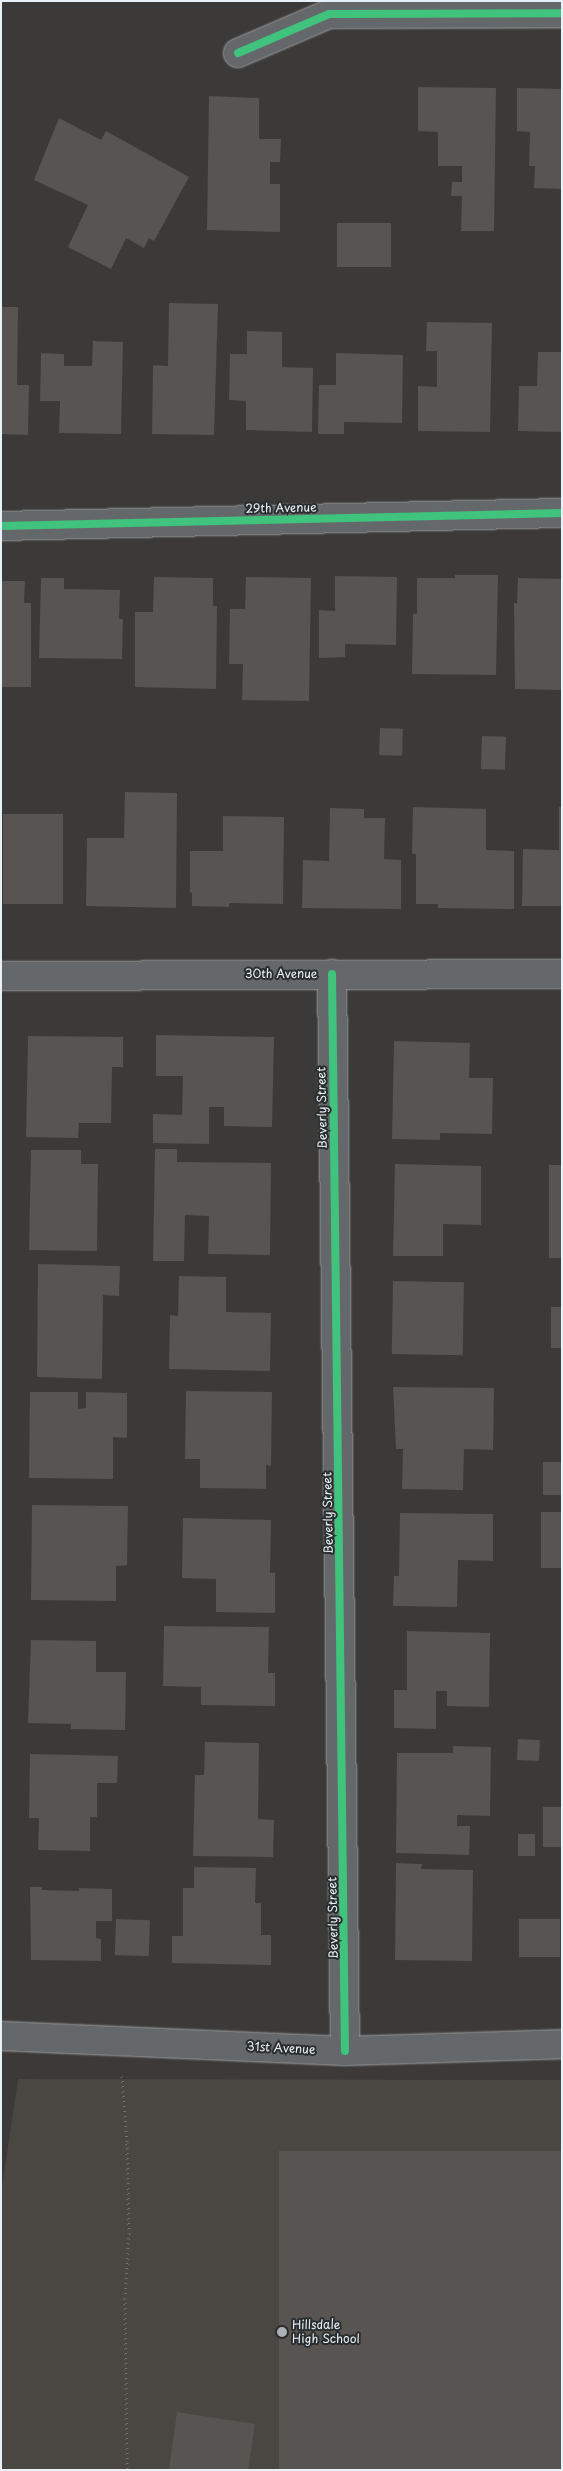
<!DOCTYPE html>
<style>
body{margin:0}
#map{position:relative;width:563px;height:2471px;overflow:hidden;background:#3b3a39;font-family:"Playpen Sans",sans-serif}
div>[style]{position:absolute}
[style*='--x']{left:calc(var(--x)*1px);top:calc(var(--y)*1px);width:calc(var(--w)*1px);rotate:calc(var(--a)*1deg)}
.built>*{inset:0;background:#4a4642}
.building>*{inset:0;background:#575452;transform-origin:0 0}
.path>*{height:3px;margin-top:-1.5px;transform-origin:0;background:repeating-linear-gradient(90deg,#707172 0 1px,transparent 0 5px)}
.roads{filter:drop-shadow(0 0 1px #9d9e9f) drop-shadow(0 0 1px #9d9e9f)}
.minor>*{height:28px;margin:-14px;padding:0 14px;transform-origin:14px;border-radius:14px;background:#65686b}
.tertiary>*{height:28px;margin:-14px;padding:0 14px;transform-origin:14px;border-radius:14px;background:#65686b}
.cycleway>*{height:8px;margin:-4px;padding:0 4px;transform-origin:4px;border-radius:4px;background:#40c37c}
.dots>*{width:14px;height:14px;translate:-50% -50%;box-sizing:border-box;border:2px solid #2a2d2e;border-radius:50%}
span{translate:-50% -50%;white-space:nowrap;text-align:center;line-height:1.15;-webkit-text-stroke:4px #2a2d2e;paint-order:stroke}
.street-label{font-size:12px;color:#e8f1f8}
.poi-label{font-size:12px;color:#e8f1f8}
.left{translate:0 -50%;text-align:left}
.frame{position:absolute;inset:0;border:2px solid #e8f1f8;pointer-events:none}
</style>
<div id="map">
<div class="built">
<div style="clip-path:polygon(18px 2079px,562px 2080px,562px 2470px,1px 2470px,1px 2194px)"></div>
</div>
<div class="building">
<div style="clip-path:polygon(418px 87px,496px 88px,494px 231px,461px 231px,462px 196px,451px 196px,452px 182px,462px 182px,462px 166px,438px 166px,438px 132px,418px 131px)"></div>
<div style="clip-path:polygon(517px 88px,562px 89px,562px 189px,534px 188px,535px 166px,529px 166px,530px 132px,517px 131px)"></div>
<div style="clip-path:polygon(209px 96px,259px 98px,259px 139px,281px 139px,280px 162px,270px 162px,270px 184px,280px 184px,280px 232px,207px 230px)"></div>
<div style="clip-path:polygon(59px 118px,101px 140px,106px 131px,189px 177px,154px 241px,149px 238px,144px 248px,126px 238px,111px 269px,68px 247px,88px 205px,34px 180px)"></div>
<div style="left:337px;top:223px;width:54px;height:44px"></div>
<div style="clip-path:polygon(169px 303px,218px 304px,214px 435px,152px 434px,153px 365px,168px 366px)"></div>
<div style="clip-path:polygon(1px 307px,18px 307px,17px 385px,29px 385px,28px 435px,1px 434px)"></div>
<div style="clip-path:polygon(427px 322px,492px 323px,490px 432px,418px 431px,418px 386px,437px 387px,437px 351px,426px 351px)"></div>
<div style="clip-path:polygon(247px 331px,282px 332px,282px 367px,313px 368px,312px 432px,246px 430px,246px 401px,229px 400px,230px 354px,247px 354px)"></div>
<div style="clip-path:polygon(93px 341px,123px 342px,121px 434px,59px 433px,60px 401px,40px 401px,41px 353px,64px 354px,64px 366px,92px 366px)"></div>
<div style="clip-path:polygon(538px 352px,562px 352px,562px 432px,518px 431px,519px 386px,537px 386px)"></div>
<div style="clip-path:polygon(336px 353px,403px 355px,402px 423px,344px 422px,344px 434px,318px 434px,319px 385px,336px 385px)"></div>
<div style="clip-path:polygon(455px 575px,498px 575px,496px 675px,412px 674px,413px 614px,417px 613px,417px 578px,455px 578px)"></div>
<div style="clip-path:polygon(335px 576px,397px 577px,396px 645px,345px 644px,345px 657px,319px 658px,319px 610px,335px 611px)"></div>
<div style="clip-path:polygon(154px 577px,213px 578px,213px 606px,217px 606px,216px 689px,135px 687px,135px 612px,153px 612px)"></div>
<div style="clip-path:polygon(246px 577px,311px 578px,309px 701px,242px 700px,243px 664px,229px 664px,230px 609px,245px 609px)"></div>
<div style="clip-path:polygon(41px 578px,64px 578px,64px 589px,120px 590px,119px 619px,123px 619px,122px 659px,39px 658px)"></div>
<div style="clip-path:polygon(518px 578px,562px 579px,562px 690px,515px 689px,514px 603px,517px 603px)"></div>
<div style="clip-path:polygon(1px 581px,25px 581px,24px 603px,31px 603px,31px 687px,1px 687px)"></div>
<div style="left:380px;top:728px;width:23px;height:27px;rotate:2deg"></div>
<div style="left:482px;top:736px;width:24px;height:33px;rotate:2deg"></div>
<div style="clip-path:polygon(125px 792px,177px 793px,176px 908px,86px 906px,87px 838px,124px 838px)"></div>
<div style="clip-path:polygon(413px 807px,486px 809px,486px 850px,514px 851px,514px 909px,438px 908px,438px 904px,416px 904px,416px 854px,412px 854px)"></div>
<div style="clip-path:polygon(559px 807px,562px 807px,562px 906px,522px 906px,523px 849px,559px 850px)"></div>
<div style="clip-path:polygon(330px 808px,364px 809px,364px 818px,385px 818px,384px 859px,401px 860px,401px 909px,302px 908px,303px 860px,329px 861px)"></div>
<div style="left:3px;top:814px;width:60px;height:90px"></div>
<div style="clip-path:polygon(223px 816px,284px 817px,283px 904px,229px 903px,229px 907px,192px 906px,192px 893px,190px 892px,190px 851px,223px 851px)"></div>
<div style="clip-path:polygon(156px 1035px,274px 1037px,272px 1127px,224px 1126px,224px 1107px,209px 1107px,209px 1144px,153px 1143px,153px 1114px,182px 1115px,183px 1076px,156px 1076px)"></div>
<div style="clip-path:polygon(28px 1036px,123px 1037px,123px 1067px,112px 1067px,111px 1123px,79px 1123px,78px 1138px,26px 1137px)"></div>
<div style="clip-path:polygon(394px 1041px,470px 1043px,469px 1078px,493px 1078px,492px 1134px,440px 1133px,440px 1140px,392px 1139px)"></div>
<div style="clip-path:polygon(155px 1149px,177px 1149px,177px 1162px,271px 1163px,270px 1255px,208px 1254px,209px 1216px,185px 1215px,184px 1261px,153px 1261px)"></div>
<div style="clip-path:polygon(31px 1150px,81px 1150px,81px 1164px,98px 1164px,97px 1251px,29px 1250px)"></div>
<div style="clip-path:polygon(395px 1164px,481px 1166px,481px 1225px,443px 1224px,443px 1256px,393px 1256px)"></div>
<div style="left:549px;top:1165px;width:13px;height:93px"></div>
<div style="clip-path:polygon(38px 1264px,120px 1266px,119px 1296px,103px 1295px,102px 1379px,37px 1377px)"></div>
<div style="clip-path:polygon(179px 1276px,226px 1277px,226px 1312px,271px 1313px,270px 1371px,169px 1369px,170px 1315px,178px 1316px)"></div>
<div style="left:393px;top:1281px;width:71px;height:73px;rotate:1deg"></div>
<div style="left:551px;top:1307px;width:11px;height:41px"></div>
<div style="clip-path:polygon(393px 1387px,494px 1388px,493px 1450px,464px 1449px,463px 1490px,402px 1489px,403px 1449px,396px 1449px)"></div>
<div style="clip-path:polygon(186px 1391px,272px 1392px,271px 1466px,266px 1465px,266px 1489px,200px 1488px,200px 1459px,185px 1459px)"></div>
<div style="clip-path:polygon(30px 1392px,78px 1392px,78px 1409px,86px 1408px,86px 1392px,127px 1393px,127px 1438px,113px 1437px,113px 1479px,29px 1478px)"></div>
<div style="left:543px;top:1462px;width:19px;height:33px"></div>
<div style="clip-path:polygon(32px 1505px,128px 1506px,127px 1565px,116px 1566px,116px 1601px,31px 1600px)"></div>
<div style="left:541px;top:1512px;width:21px;height:56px"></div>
<div style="clip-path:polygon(400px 1513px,493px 1514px,493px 1561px,458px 1560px,457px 1607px,393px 1606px,394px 1576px,399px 1576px)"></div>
<div style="clip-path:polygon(183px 1518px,271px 1520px,270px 1573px,275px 1573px,275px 1613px,216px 1612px,216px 1579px,182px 1578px)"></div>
<div style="clip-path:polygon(164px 1626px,269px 1627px,268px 1673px,275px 1673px,275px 1706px,201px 1705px,201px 1687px,163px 1686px)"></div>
<div style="clip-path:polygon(407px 1631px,490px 1633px,489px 1707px,447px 1706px,447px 1691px,436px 1691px,436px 1729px,394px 1728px,394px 1690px,407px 1690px)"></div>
<div style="clip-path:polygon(31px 1640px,96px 1641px,96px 1672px,126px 1672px,125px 1730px,71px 1729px,71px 1724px,28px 1723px)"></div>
<div style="left:518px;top:1739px;width:22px;height:21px;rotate:3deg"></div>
<div style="clip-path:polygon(205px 1742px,259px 1743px,258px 1819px,274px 1820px,273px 1857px,193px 1856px,195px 1775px,204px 1775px)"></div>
<div style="clip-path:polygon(453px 1746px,491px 1747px,490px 1816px,457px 1815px,457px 1826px,470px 1826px,469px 1855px,396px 1853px,397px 1753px,453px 1753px)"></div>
<div style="clip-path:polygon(30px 1754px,118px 1756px,117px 1783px,97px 1783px,97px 1817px,90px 1817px,90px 1851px,38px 1850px,39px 1818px,29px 1818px)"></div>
<div style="left:543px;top:1807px;width:19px;height:40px"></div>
<div style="left:518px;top:1834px;width:17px;height:22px"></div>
<div style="clip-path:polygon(396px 1863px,422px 1864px,421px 1869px,473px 1870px,472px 1961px,395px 1960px)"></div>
<div style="clip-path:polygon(194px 1867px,256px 1868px,255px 1903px,261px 1903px,261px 1935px,271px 1935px,271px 1965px,172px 1963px,172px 1936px,183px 1936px,183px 1888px,194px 1888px)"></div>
<div style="clip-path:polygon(30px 1887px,42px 1887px,42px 1890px,79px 1891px,79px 1888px,112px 1889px,112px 1921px,96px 1921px,96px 1938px,101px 1939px,101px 1961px,31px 1960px)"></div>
<div style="left:116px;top:1919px;width:34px;height:36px;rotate:2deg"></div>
<div style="left:519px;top:1919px;width:41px;height:38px"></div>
<div style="left:279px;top:2151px;width:283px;height:319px"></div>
<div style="clip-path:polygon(177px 2412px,255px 2424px,248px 2470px,169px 2470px)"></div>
</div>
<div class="path">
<div style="--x:122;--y:2076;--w:67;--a:85.7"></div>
<div style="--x:127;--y:2143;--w:90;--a:88.7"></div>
<div style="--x:129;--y:2233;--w:65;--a:93.5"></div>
<div style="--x:125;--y:2298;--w:172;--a:89.3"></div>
</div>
<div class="roads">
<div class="minor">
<div style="--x:238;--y:53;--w:99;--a:-23.2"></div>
<div style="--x:329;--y:14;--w:233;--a:-0.2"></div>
<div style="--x:1;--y:526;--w:561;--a:-1.33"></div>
<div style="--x:332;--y:974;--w:1077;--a:89.31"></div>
<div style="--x:1;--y:976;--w:561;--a:-0.2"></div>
</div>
<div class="tertiary">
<div style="--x:1;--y:2036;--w:344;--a:2.5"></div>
<div style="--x:345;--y:2051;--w:217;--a:-1.8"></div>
</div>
</div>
<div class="cycleway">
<div style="--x:238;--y:53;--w:99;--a:-23.2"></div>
<div style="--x:329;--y:14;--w:233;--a:-0.2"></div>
<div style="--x:1;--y:526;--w:561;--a:-1.33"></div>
<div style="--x:332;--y:974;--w:1077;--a:89.31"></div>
</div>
<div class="dots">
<div style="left:282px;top:2332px;background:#abb1b5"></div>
</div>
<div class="street-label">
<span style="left:281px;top:508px;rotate:-1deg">29th Avenue</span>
<span style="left:281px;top:974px">30th Avenue</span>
<span style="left:322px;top:1108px;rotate:-91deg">Beverly Street</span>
<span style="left:328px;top:1513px;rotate:-91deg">Beverly Street</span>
<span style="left:333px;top:1918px;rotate:-91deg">Beverly Street</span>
<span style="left:281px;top:2048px;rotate:3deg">31st Avenue</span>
</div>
<div class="poi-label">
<span class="left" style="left:292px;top:2332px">Hillsdale<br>High School</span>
</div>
<div class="frame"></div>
</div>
